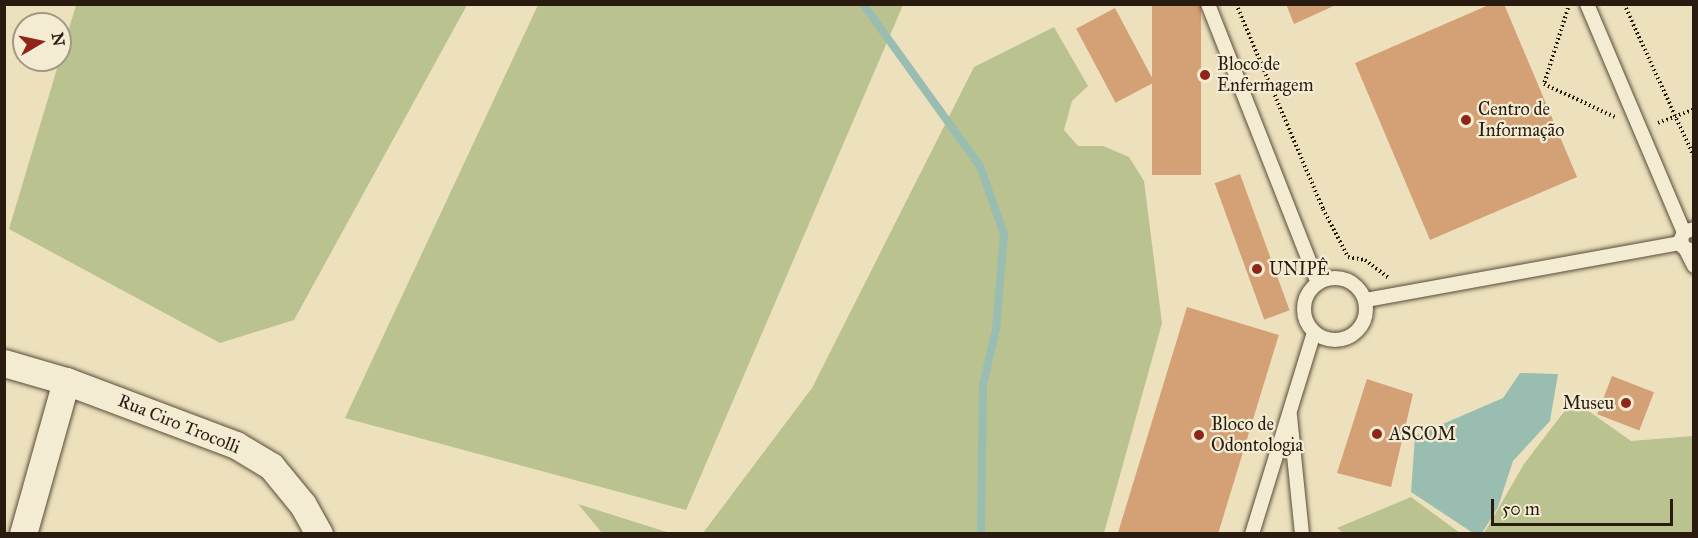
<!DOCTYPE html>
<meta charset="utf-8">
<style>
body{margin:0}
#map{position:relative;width:1698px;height:538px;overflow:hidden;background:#ece1bc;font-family:"IM FELL Great Primer",serif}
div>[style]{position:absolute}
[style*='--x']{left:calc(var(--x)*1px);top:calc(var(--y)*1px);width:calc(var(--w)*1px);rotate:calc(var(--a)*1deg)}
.green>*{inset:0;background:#bac28f}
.water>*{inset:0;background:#99beb1}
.stream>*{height:8px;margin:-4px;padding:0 4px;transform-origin:4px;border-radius:4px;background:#99beb1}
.building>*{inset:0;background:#d4a075;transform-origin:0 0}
.path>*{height:4px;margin-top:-2px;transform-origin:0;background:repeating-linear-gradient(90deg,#291b10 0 1.5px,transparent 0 4.5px)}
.roads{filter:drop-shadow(0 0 2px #5a4c3b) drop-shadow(0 0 2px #5a4c3b)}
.service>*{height:14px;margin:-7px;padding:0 7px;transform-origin:7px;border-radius:7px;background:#f3ecd3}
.service>.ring{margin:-7px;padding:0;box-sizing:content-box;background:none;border:14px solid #f3ecd3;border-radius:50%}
.minor>*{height:27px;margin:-13.5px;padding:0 13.5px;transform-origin:13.5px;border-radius:13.5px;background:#f3ecd3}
.dots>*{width:16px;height:16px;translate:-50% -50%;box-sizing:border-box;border:3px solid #f3ecd3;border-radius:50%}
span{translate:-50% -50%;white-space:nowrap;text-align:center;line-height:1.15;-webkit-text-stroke:4.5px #f3ecd3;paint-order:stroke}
.poi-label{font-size:18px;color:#291b10}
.left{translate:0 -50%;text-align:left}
.right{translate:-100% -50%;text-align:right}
.street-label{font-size:18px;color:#291b10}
.frame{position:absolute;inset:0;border:6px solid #291b10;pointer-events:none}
.north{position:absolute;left:12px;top:12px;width:60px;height:60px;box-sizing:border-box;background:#f3ecd3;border:2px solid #a29885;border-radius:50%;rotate:81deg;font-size:16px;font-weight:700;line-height:24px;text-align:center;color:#291b10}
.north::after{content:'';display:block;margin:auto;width:21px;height:27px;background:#8f2418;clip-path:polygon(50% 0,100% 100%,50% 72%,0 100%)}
.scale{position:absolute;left:1491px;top:499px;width:182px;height:27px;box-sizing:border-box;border:3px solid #291b10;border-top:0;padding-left:8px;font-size:18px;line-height:21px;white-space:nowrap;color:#291b10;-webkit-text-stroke:4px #f3ecd3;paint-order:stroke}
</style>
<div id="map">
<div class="green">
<div style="clip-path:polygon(76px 5px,76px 4px,467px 5px,294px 320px,220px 343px,9px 229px)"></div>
<div style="clip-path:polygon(538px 5px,903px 5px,686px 510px,345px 418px)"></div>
<div style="clip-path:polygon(1054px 27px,1088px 86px,1072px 101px,1064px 130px,1078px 146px,1103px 146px,1129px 157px,1144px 181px,1162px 323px,1104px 533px,703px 533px,812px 388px,974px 67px)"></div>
<div style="clip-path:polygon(1573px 400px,1631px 441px,1693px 436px,1693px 533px,1484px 533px,1524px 464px)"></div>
<div style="clip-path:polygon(1411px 497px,1460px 533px,1345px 534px,1337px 528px)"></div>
<div style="clip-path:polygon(578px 504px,670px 533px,602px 533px)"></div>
</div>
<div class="water">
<div style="clip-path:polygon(1520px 373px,1558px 374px,1550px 421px,1513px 461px,1498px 507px,1482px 533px,1473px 533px,1411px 492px,1415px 436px,1503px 398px)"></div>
</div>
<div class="stream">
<div style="--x:863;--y:4;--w:200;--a:54.2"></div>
<div style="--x:980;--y:166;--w:72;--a:70.6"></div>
<div style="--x:1004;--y:234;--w:95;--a:94.8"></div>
<div style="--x:996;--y:329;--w:57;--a:103.1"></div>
<div style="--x:983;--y:385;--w:149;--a:90.8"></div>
</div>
<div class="building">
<div style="left:1152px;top:4px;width:49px;height:171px"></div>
<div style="clip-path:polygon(1286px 4px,1338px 4px,1294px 24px)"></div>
<div style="clip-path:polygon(1491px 4px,1504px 4px,1577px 177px,1430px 240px,1355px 63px)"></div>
<div style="left:1115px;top:8px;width:84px;height:44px;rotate:62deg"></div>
<div style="left:1240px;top:174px;width:145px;height:27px;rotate:70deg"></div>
<div style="left:1187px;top:307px;width:96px;height:237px;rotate:17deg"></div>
<div style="left:1612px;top:376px;width:45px;height:41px;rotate:21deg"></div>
<div style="clip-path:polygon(1367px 379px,1413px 394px,1391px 487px,1337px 473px)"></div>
</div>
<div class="path">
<div style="--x:1236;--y:4;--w:223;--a:67"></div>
<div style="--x:1323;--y:209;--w:54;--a:62.5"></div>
<div style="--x:1348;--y:257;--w:17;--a:10"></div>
<div style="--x:1365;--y:260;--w:30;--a:37"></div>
<div style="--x:1624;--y:4;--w:168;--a:65.4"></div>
<div style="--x:1568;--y:8;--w:80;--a:107.5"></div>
<div style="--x:1544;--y:84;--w:78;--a:24.9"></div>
<div style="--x:1658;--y:123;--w:39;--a:-21"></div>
</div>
<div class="roads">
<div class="service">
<div style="--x:1208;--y:4;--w:300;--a:68.5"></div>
<div style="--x:1587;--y:4;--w:248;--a:67"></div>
<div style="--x:1694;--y:229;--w:10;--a:163"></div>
<div style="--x:1684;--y:232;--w:8;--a:113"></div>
<div style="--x:1681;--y:239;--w:8;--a:76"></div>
<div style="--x:1683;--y:247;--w:12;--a:24"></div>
<div style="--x:1686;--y:250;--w:18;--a:63"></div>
<div class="ring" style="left:1304px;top:278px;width:48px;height:48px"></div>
<div style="--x:1366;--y:300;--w:320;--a:-10.3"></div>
<div style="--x:1290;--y:416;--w:119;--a:84.2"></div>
<div style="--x:1252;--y:534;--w:211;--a:-72.9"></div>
</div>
<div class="minor">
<div style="--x:4;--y:363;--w:65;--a:16.2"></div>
<div style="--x:66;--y:381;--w:182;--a:20.6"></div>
<div style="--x:236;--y:445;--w:41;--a:31"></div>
<div style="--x:271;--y:466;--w:50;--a:50.6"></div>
<div style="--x:303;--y:505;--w:33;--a:61"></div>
<div style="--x:23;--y:534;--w:159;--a:-74.3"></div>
</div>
</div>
<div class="dots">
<div style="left:1205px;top:75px;background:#8f2418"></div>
<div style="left:1466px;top:120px;background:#8f2418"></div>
<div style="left:1257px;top:269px;background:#8f2418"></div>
<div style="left:1626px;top:403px;background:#8f2418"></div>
<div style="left:1377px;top:434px;background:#8f2418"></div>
<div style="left:1199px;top:435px;background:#8f2418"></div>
</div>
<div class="poi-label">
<span class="left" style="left:1217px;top:75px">Bloco de<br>Enfermagem</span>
<span class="left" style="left:1478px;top:120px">Centro de<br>Informação</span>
<span class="left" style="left:1269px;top:269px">UNIPÊ</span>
<span class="right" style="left:1614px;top:403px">Museu</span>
<span class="left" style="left:1211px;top:435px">Bloco de<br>Odontologia</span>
<span class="left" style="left:1389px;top:434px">ASCOM</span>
</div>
<div class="street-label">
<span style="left:179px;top:424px;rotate:22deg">Rua Ciro Trocolli</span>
</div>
<div class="frame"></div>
<div class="north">N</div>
<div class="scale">50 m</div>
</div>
